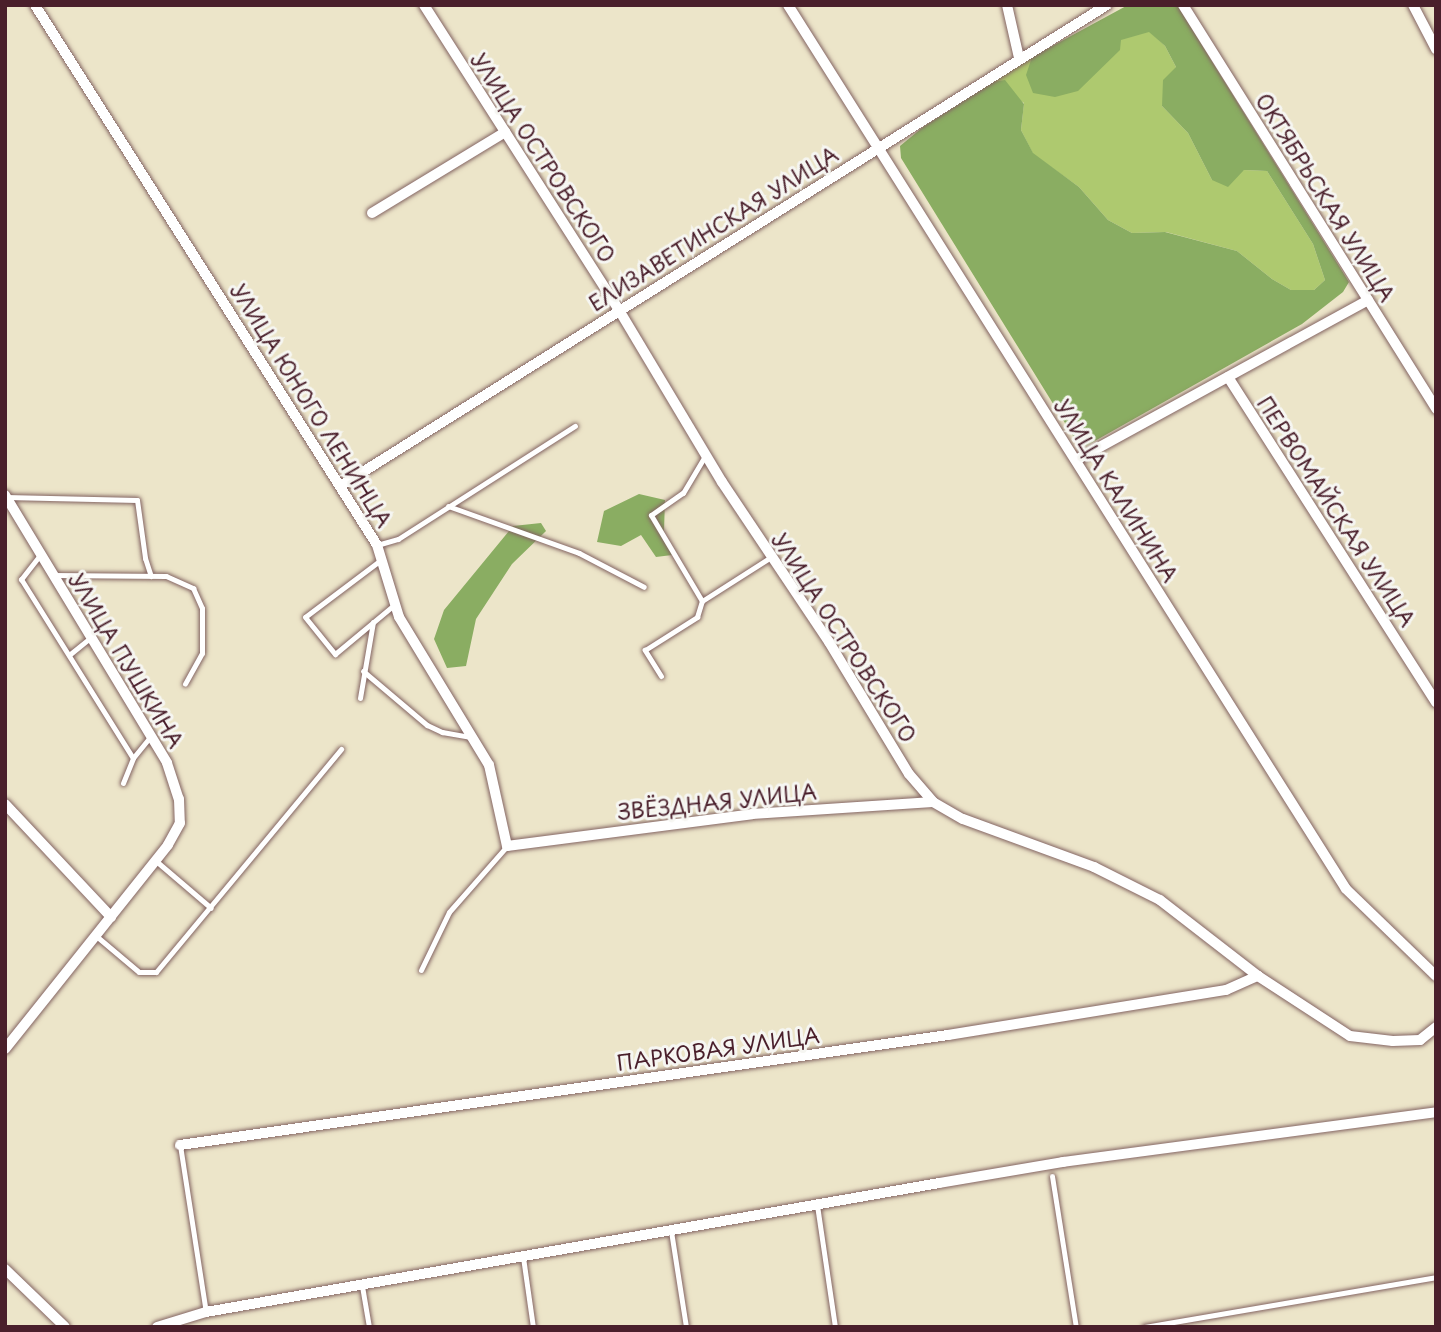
<!DOCTYPE html>
<meta charset="utf-8">
<style>
body{margin:0}
#map{position:relative;width:1441px;height:1332px;overflow:hidden;background:#ece5c9;font-family:"Playpen Sans",sans-serif}
div>[style]{position:absolute}
[style*='--x']{left:calc(var(--x)*1px);top:calc(var(--y)*1px);width:calc(var(--w)*1px);rotate:calc(var(--a)*1deg)}
.green>*{inset:0;background:#aec96f}
.forest>*{inset:0;background:#8aad62}
.roads{filter:drop-shadow(0 0 2px #836462) drop-shadow(0 0 2px #836462)}
.lane>*{height:5px;margin:-2.5px;padding:0 2.5px;transform-origin:2.5px;border-radius:2.5px;background:#fff}
.street>*{height:10px;margin:-5px;padding:0 5px;transform-origin:5px;border-radius:5px;background:#fff}
span{translate:-50% -50%;white-space:nowrap;text-align:center;line-height:1.15;-webkit-text-stroke:6px #f6f6f2;paint-order:stroke}
.street-label{font-size:21px;color:#4a1f2b}
.frame{position:absolute;inset:0;border:7px solid #4a1f2b;pointer-events:none}
</style>
<div id="map">
<div class="green">
<div style="clip-path:polygon(1149px 31px,1165px 46px,1176px 67px,1162px 106px,1188px 133px,1212px 180px,1244px 170px,1267px 171px,1313px 244px,1325px 280px,1314px 290px,1291px 290px,1272px 279px,1237px 251px,1166px 232px,1132px 233px,1108px 220px,1079px 187px,1033px 154px,1021px 130px,1024px 103px,993px 82px,1032px 57px)"></div>
</div>
<div class="forest">
<div style="clip-path:polygon(1128px 5px,1177px 5px,1349px 282px,1343px 292px,1302px 324px,1086px 446px,1073px 436px,901px 158px,900px 146px,923px 127px,993px 82px,1005px 80px,1024px 104px,1021px 130px,1033px 153px,1079px 187px,1108px 220px,1132px 233px,1165px 232px,1237px 251px,1272px 279px,1291px 290px,1314px 290px,1325px 280px,1313px 244px,1267px 171px,1244px 170px,1228px 187px,1212px 180px,1188px 133px,1162px 106px,1163px 80px,1176px 67px,1165px 46px,1149px 32px,1121px 40px,1120px 50px,1078px 91px,1055px 97px,1033px 93px,1026px 75px,1032px 57px)"></div>
<div style="clip-path:polygon(639px 494px,665px 500px,664px 531px,672px 555px,656px 557px,641px 535px,621px 546px,597px 542px,604px 511px)"></div>
<div style="clip-path:polygon(541px 523px,546px 531px,512px 564px,476px 619px,466px 666px,447px 668px,434px 639px,444px 610px,513px 526px)"></div>
</div>
<div class="roads">
<div class="lane">
<div style="--x:6;--y:497;--w:131;--a:1.3"></div>
<div style="--x:137;--y:500;--w:59;--a:82.1"></div>
<div style="--x:145;--y:558;--w:19;--a:72"></div>
<div style="--x:448;--y:506;--w:139;--a:19.7"></div>
<div style="--x:579;--y:553;--w:73;--a:27.6"></div>
<div style="--x:377;--y:545;--w:22;--a:-16"></div>
<div style="--x:398;--y:539;--w:210;--a:-32.6"></div>
<div style="--x:40;--y:555;--w:31;--a:128"></div>
<div style="--x:21;--y:579;--w:211;--a:58"></div>
<div style="--x:382;--y:559;--w:96;--a:143"></div>
<div style="--x:305;--y:617;--w:48;--a:51"></div>
<div style="--x:335;--y:654;--w:78;--a:-39.8"></div>
<div style="--x:53;--y:575;--w:113;--a:0.5"></div>
<div style="--x:166;--y:576;--w:30;--a:24"></div>
<div style="--x:193;--y:588;--w:22;--a:66"></div>
<div style="--x:202;--y:608;--w:45;--a:90"></div>
<div style="--x:202;--y:653;--w:35;--a:119"></div>
<div style="--x:702;--y:601;--w:100;--a:-120.7"></div>
<div style="--x:651;--y:515;--w:39;--a:-35"></div>
<div style="--x:683;--y:493;--w:43;--a:-59.3"></div>
<div style="--x:69;--y:655;--w:28;--a:-39"></div>
<div style="--x:363;--y:671;--w:84;--a:40.2"></div>
<div style="--x:427;--y:725;--w:17;--a:25"></div>
<div style="--x:442;--y:732;--w:28;--a:10"></div>
<div style="--x:661;--y:676;--w:31;--a:-122"></div>
<div style="--x:645;--y:650;--w:62;--a:-32.4"></div>
<div style="--x:697;--y:617;--w:17;--a:-73"></div>
<div style="--x:702;--y:601;--w:82;--a:-32.5"></div>
<div style="--x:360;--y:698;--w:77;--a:-80.3"></div>
<div style="--x:123;--y:783;--w:27;--a:-68"></div>
<div style="--x:133;--y:758;--w:28;--a:-51"></div>
<div style="--x:156;--y:861;--w:72;--a:40.5"></div>
<div style="--x:95;--y:935;--w:57;--a:40.1"></div>
<div style="--x:139;--y:972;--w:17;--a:0"></div>
<div style="--x:156;--y:972;--w:290;--a:-50.3"></div>
<div style="--x:421;--y:970;--w:64;--a:-64.2"></div>
<div style="--x:449;--y:912;--w:88;--a:-48.7"></div>
<div style="--x:180;--y:1145;--w:169;--a:81.2"></div>
<div style="--x:1052;--y:1176;--w:153;--a:81"></div>
<div style="--x:817;--y:1205;--w:123;--a:81.6"></div>
<div style="--x:671;--y:1231;--w:97;--a:81.1"></div>
<div style="--x:523;--y:1257;--w:71;--a:81.9"></div>
<div style="--x:362;--y:1286;--w:42;--a:80.3"></div>
<div style="--x:1144;--y:1327;--w:296;--a:-9.7"></div>
</div>
<div class="street">
<div style="--x:35;--y:5;--w:639;--a:57.65"></div>
<div style="--x:377;--y:545;--w:75;--a:73"></div>
<div style="--x:399;--y:617;--w:173;--a:58.7"></div>
<div style="--x:489;--y:765;--w:83;--a:77.5"></div>
<div style="--x:507;--y:846;--w:247;--a:-7.4"></div>
<div style="--x:752;--y:814;--w:181;--a:-3.8"></div>
<div style="--x:424;--y:5;--w:362;--a:57.4"></div>
<div style="--x:619;--y:310;--w:200;--a:59.1"></div>
<div style="--x:722;--y:482;--w:192;--a:56.2"></div>
<div style="--x:829;--y:642;--w:154;--a:58.8"></div>
<div style="--x:909;--y:774;--w:37;--a:49"></div>
<div style="--x:933;--y:802;--w:34;--a:30"></div>
<div style="--x:963;--y:819;--w:140;--a:20.1"></div>
<div style="--x:1094;--y:867;--w:74;--a:26.6"></div>
<div style="--x:1160;--y:900;--w:124;--a:37.8"></div>
<div style="--x:1258;--y:976;--w:110;--a:33.1"></div>
<div style="--x:1350;--y:1036;--w:43;--a:6.6"></div>
<div style="--x:1393;--y:1041;--w:27;--a:-2"></div>
<div style="--x:1420;--y:1040;--w:21;--a:-39"></div>
<div style="--x:788;--y:5;--w:1045;--a:57.74"></div>
<div style="--x:1346;--y:889;--w:125;--a:44"></div>
<div style="--x:1007;--y:5;--w:54;--a:77.2"></div>
<div style="--x:1183;--y:5;--w:477;--a:57.9"></div>
<div style="--x:1413;--y:5;--w:50;--a:62.4"></div>
<div style="--x:372;--y:213;--w:156;--a:-31.3"></div>
<div style="--x:1228;--y:377;--w:386;--a:57.4"></div>
<div style="--x:1076;--y:460;--w:333;--a:-28.7"></div>
<div style="--x:342;--y:485;--w:903;--a:-32.11"></div>
<div style="--x:5;--y:495;--w:313;--a:58.8"></div>
<div style="--x:167;--y:763;--w:38;--a:72"></div>
<div style="--x:179;--y:799;--w:24;--a:88"></div>
<div style="--x:180;--y:823;--w:25;--a:119"></div>
<div style="--x:168;--y:845;--w:261;--a:128.6"></div>
<div style="--x:5;--y:804;--w:155;--a:46.8"></div>
<div style="--x:180;--y:1145;--w:776;--a:-8.15"></div>
<div style="--x:948;--y:1035;--w:282;--a:-9.2"></div>
<div style="--x:1226;--y:990;--w:35;--a:-24"></div>
<div style="--x:5;--y:1269;--w:83;--a:44"></div>
<div style="--x:157;--y:1327;--w:51;--a:-17"></div>
<div style="--x:206;--y:1312;--w:744;--a:-9.98"></div>
<div style="--x:939;--y:1183;--w:126;--a:-9.6"></div>
<div style="--x:1063;--y:1162;--w:376;--a:-7.6"></div>
</div>
</div>
<div class="street-label">
<span style="left:544px;top:157px;rotate:57deg">УЛИЦА ОСТРОВСКОГО</span>
<span style="left:1326px;top:197px;rotate:58deg">ОКТЯБРЬСКАЯ УЛИЦА</span>
<span style="left:713px;top:228px;rotate:-32deg">ЕЛИЗАВЕТИНСКАЯ УЛИЦА</span>
<span style="left:312px;top:405px;rotate:58deg">УЛИЦА ЮНОГО ЛЕНИНЦА</span>
<span style="left:1117px;top:490px;rotate:58deg">УЛИЦА КАЛИНИНА</span>
<span style="left:1337px;top:511px;rotate:57deg">ПЕРВОМАЙСКАЯ УЛИЦА</span>
<span style="left:845px;top:637px;rotate:57deg">УЛИЦА ОСТРОВСКОГО</span>
<span style="left:127px;top:660px;rotate:59deg">УЛИЦА ПУШКИНА</span>
<span style="left:717px;top:801px;rotate:-6deg">ЗВЁЗДНАЯ УЛИЦА</span>
<span style="left:718px;top:1048px;rotate:-8deg">ПАРКОВАЯ УЛИЦА</span>
</div>
<div class="frame"></div>
</div>
